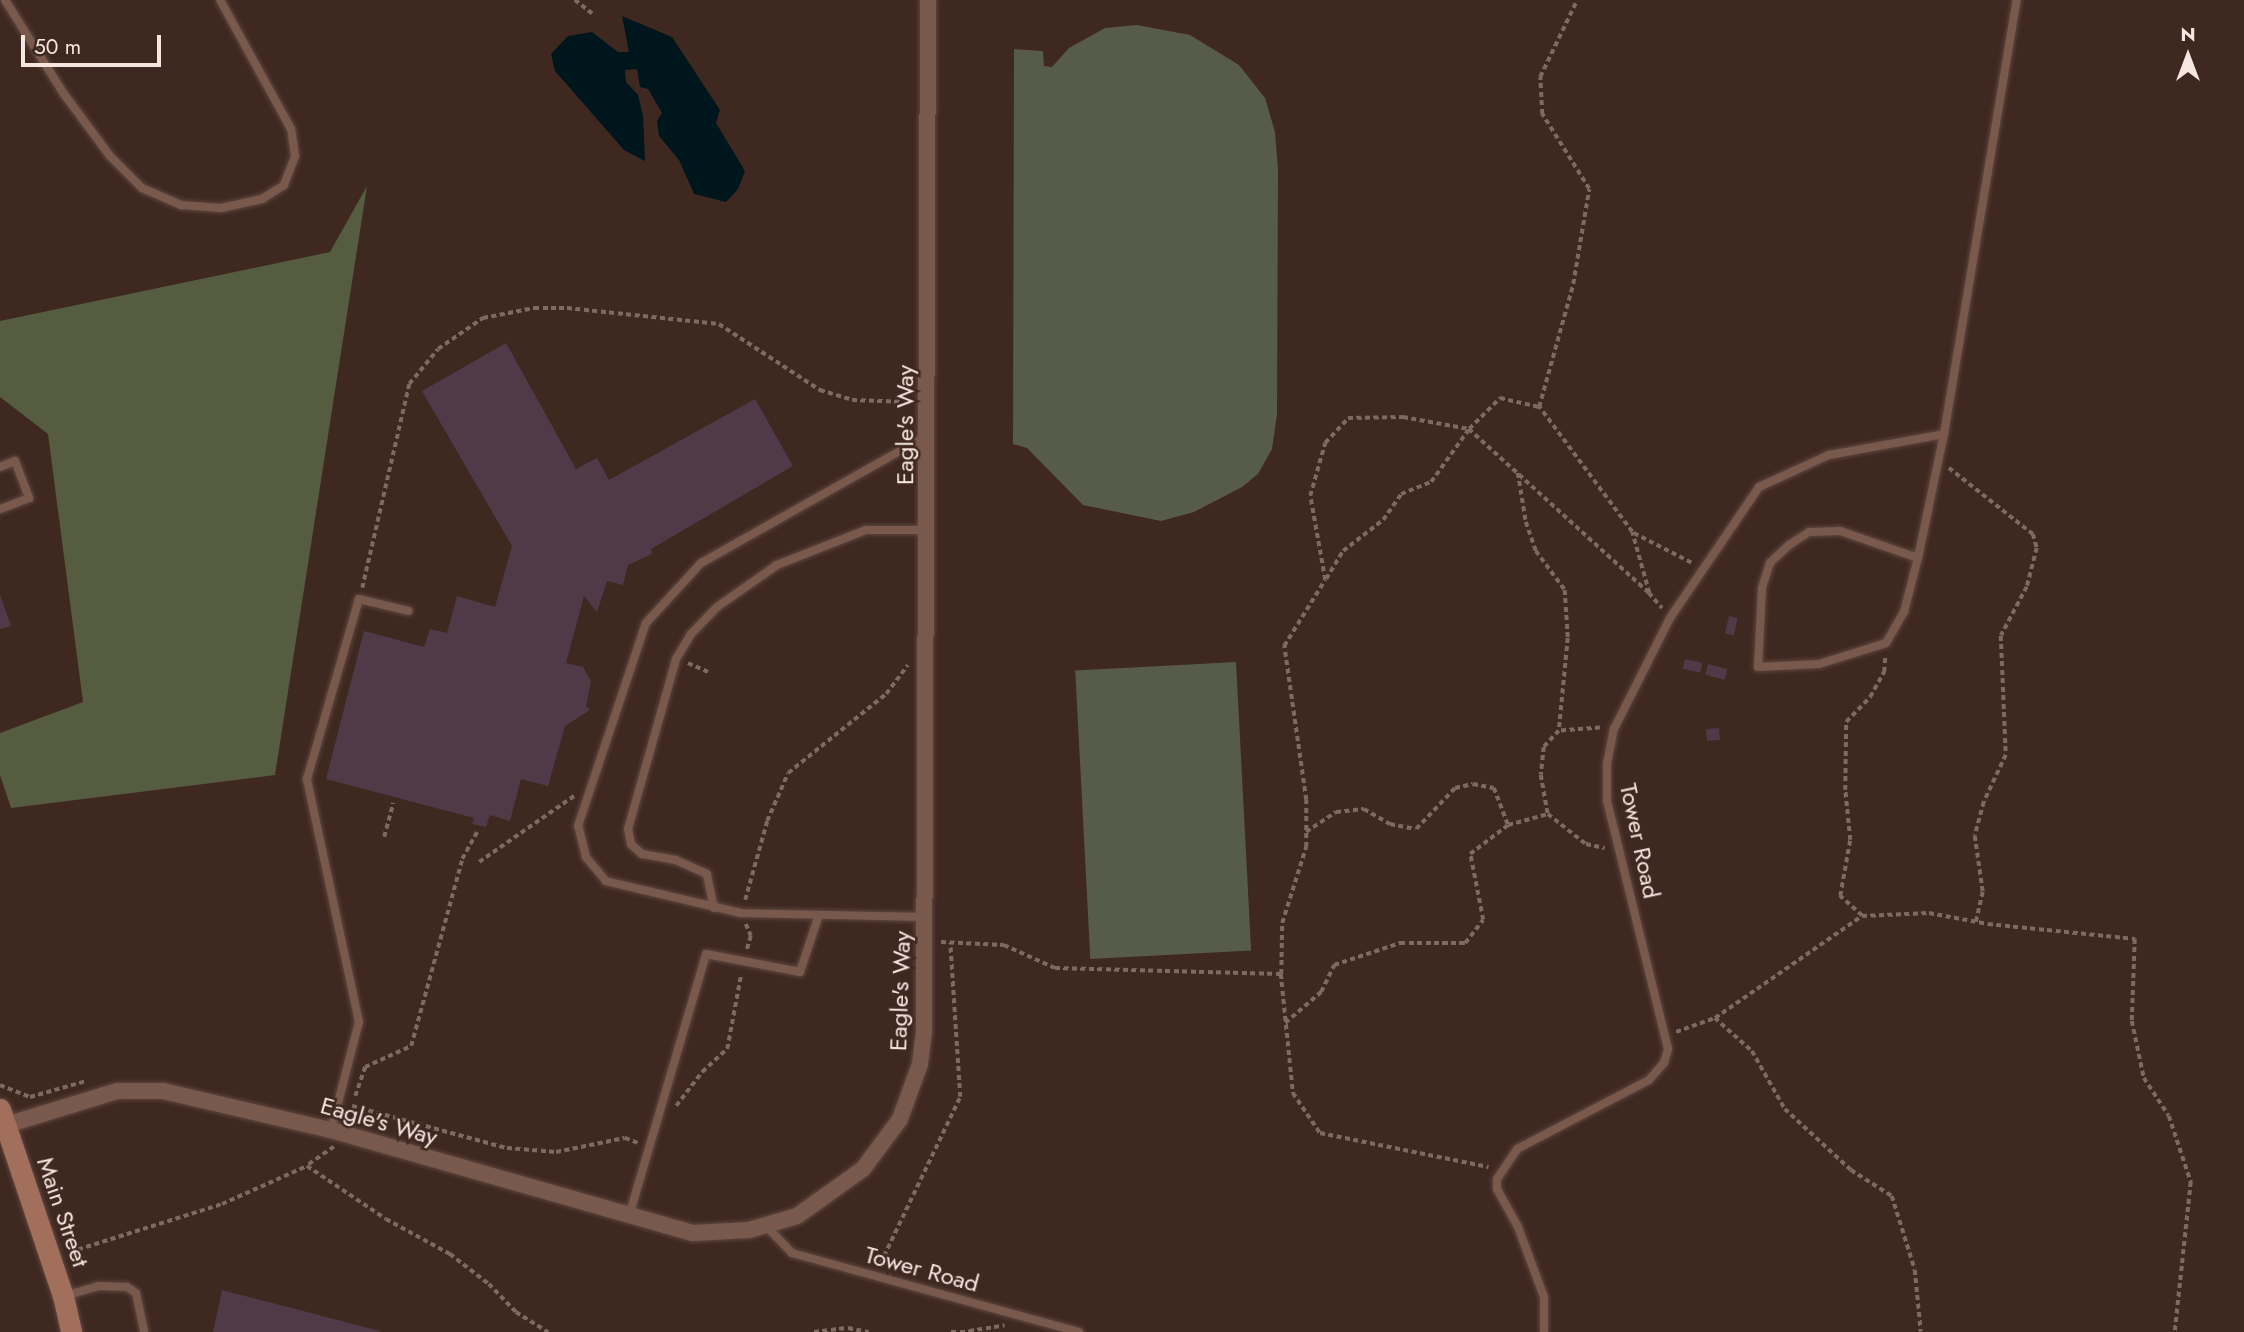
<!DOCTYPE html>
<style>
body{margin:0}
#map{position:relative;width:2244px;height:1332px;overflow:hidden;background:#3f2820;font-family:Jost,sans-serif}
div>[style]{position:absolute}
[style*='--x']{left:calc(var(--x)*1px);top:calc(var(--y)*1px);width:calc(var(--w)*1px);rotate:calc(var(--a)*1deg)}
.green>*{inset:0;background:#575b4a;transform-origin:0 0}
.forest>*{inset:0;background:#565c40}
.water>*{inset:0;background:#00161d}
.building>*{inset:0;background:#503a48;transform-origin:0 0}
.path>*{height:3.5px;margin-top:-1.75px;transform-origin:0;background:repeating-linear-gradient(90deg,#7e6a62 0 5px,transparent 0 8.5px)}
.roads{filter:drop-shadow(0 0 2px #5c463f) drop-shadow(0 0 2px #5c463f)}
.lane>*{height:8px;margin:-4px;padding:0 4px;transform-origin:4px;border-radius:4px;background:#78594c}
.street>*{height:16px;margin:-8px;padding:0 8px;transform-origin:8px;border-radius:8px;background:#78594c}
.secondary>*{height:21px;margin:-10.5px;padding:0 10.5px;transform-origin:10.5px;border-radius:10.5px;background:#a16f5b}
span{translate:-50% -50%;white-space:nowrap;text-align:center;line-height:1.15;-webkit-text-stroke:5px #3f2820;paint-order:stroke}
.street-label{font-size:24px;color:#f6e6e0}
.north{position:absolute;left:2153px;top:21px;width:70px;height:70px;-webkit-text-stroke:5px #3f2820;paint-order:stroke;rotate:0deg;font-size:19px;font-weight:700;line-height:28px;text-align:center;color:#f6e6e0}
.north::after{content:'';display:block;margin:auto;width:24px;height:32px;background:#f6e6e0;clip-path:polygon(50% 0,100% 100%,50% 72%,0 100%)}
.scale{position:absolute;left:21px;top:35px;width:140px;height:32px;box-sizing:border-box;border:4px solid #f6e6e0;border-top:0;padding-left:9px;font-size:21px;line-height:24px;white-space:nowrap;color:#f6e6e0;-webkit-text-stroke:5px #3f2820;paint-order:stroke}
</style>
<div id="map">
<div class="green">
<div style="clip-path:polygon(1137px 25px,1190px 35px,1239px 65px,1265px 98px,1275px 132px,1278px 169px,1277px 414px,1272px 449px,1258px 474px,1242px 487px,1194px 512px,1161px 521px,1083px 505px,1027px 448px,1013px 444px,1014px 49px,1043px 51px,1044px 66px,1052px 67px,1069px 48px,1105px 28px)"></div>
<div style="left:1236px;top:662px;width:289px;height:161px;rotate:87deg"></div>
</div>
<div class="forest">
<div style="clip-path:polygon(367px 186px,275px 775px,11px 808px,0 775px,0 733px,83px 702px,48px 434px,0 397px,0 321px,330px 252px)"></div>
</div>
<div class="water">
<div style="clip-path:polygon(622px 16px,672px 37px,720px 110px,716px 123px,745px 171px,738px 189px,726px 202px,694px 194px,679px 160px,659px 136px,657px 121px,662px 113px,648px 89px,640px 87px,637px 69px,625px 70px,626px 82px,638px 95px,643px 116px,645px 161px,624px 150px,555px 71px,551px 54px,568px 36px,592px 32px,618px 52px,629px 52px)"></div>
</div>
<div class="building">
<div style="clip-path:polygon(506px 343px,576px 469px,597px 458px,609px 480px,755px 399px,793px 466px,651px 549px,652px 554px,628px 565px,623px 585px,607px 581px,597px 612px,584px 596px,566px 663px,583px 667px,591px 681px,586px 706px,590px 710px,565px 726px,548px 786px,521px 779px,510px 821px,490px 815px,486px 827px,472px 824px,474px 818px,326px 779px,364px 631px,424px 647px,430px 629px,447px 633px,457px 596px,495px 607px,512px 546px,422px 391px)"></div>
<div style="clip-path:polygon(0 595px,11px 626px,0 629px)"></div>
<div style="left:1729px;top:616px;width:9px;height:18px;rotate:13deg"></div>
<div style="left:1685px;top:659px;width:18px;height:10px;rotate:13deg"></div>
<div style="left:1708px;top:664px;width:20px;height:11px;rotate:15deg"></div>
<div style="left:1719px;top:728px;width:12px;height:13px;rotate:85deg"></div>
<div style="clip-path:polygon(222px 1290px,380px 1331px,380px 1332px,213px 1332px)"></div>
</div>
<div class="path">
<div style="--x:575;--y:0;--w:23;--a:38"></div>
<div style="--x:1949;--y:468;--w:107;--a:38.2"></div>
<div style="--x:2033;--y:534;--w:15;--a:74"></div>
<div style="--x:2037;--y:548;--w:40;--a:104.4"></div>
<div style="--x:2027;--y:587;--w:55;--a:118"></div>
<div style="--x:2001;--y:636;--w:119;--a:87.6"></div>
<div style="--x:2006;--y:755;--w:52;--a:115.1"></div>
<div style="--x:1984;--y:802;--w:35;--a:105"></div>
<div style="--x:1975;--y:836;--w:57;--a:81.9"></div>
<div style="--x:1983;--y:892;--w:31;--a:103"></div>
<div style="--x:1518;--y:473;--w:50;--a:80.7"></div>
<div style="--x:1526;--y:522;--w:31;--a:71"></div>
<div style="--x:1536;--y:551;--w:49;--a:53.4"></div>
<div style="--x:1565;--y:590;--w:48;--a:86.4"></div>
<div style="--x:1568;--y:638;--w:93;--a:95.5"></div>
<div style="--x:1634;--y:533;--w:65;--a:27.3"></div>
<div style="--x:1326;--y:579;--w:33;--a:-59"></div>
<div style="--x:1343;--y:551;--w:51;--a:-37.8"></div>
<div style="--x:1383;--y:520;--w:32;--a:-55"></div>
<div style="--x:1401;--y:494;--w:32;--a:-22"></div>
<div style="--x:1431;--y:482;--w:65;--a:-54.4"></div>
<div style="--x:1469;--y:429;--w:44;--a:-45"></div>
<div style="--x:1500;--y:398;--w:40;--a:13"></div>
<div style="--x:362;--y:588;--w:209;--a:-77"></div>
<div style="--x:409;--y:384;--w:45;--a:-50.4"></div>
<div style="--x:438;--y:349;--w:55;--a:-34.6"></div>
<div style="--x:483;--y:318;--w:52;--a:-11.1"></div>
<div style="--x:534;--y:308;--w:33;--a:0"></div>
<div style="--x:567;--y:308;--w:153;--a:6"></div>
<div style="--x:719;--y:324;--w:121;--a:33.2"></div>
<div style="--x:820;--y:390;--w:34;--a:17"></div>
<div style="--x:852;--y:400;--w:58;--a:2"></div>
<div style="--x:1649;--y:593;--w:20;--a:49"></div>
<div style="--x:688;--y:663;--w:22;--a:24"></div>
<div style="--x:1600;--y:728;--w:41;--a:175.8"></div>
<div style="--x:1559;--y:731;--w:22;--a:133"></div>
<div style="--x:1544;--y:747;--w:28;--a:96"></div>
<div style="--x:1541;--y:775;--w:40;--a:80"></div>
<div style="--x:1548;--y:814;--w:48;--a:38.3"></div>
<div style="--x:1586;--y:844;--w:19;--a:12"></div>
<div style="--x:1306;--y:832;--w:36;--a:-34"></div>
<div style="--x:1336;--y:812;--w:28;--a:-6"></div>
<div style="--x:1364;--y:809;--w:30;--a:30"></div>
<div style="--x:1390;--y:824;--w:26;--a:11"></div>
<div style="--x:1416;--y:829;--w:57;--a:-46.4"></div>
<div style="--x:1455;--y:788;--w:18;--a:-13"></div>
<div style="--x:1473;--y:784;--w:21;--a:11"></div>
<div style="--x:1494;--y:788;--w:40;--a:69"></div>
<div style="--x:384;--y:837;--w:35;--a:-75"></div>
<div style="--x:479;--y:862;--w:116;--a:-34.8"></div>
<div style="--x:745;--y:900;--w:82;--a:-74.4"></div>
<div style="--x:767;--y:821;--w:52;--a:-66.4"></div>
<div style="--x:788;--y:773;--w:126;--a:-38.9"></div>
<div style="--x:886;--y:694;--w:36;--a:-53"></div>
<div style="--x:1862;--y:916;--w:30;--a:-138"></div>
<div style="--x:1840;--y:896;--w:57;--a:-79.9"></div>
<div style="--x:1850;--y:840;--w:50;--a:-95.7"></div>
<div style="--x:1845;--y:790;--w:68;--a:-89.2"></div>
<div style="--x:1846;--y:722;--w:35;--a:-46"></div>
<div style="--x:1870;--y:697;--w:29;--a:-61"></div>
<div style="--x:1884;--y:672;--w:16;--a:-86"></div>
<div style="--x:746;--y:924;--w:13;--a:67"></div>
<div style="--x:751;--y:936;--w:15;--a:106"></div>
<div style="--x:941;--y:942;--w:63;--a:2.7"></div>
<div style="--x:1004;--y:945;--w:56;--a:24.3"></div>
<div style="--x:1055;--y:968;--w:226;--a:1.5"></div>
<div style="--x:1281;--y:974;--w:51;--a:-88.9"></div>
<div style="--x:1282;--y:923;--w:80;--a:-72.5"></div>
<div style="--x:1306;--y:847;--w:47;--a:-90"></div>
<div style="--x:1306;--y:800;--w:156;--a:-98.1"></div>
<div style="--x:1284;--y:646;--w:78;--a:-58.2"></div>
<div style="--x:1325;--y:580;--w:85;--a:-100.1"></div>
<div style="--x:1310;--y:496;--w:55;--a:-74.2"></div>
<div style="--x:1325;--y:443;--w:34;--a:-47"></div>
<div style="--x:1348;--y:418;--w:55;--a:-1"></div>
<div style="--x:1403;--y:417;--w:67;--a:10.3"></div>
<div style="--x:1469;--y:429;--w:244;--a:42.3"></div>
<div style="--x:1649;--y:593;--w:63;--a:-105.6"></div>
<div style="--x:1632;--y:532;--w:156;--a:-126.6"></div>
<div style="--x:1539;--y:407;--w:128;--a:-74.5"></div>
<div style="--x:1573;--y:284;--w:96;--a:-80.4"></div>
<div style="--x:1589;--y:189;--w:89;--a:-122.1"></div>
<div style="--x:1542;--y:114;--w:37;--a:-93"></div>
<div style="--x:1540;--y:77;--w:85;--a:-64.3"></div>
<div style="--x:1281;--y:974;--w:120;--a:84.2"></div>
<div style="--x:1293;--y:1093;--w:48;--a:56"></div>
<div style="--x:1320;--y:1133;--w:172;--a:11.4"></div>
<div style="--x:1715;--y:1018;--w:50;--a:41.7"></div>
<div style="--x:1752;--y:1051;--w:67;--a:60.4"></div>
<div style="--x:1785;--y:1109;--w:90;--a:42.7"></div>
<div style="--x:1851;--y:1170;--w:49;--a:32.4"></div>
<div style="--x:1892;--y:1196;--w:77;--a:72.7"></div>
<div style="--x:1915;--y:1270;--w:62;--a:84.5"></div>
<div style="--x:1285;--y:1023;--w:48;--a:-40.7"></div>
<div style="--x:1321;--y:992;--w:30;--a:-64"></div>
<div style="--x:1334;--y:965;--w:70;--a:-18.4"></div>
<div style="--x:1400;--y:943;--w:65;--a:0"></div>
<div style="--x:1465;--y:943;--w:29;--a:-52"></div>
<div style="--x:1483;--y:920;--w:67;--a:-101.1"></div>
<div style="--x:1470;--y:854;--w:48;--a:-37.3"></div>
<div style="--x:1508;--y:825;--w:41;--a:-15.4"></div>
<div style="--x:1676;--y:1032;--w:41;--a:-19.7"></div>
<div style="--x:1715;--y:1018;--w:179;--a:-34.8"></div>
<div style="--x:1862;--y:916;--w:67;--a:-2.6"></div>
<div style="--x:1929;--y:913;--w:60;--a:10.6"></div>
<div style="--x:1988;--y:924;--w:148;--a:5.8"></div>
<div style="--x:2135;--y:939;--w:82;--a:92.1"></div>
<div style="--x:2132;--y:1021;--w:58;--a:78.1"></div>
<div style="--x:2144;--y:1078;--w:45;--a:56.7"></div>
<div style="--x:2169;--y:1116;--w:70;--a:71.6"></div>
<div style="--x:2191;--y:1182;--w:151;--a:96.1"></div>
<div style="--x:0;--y:1085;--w:32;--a:22"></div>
<div style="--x:30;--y:1097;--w:58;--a:-15.9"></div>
<div style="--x:355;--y:1096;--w:31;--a:-71"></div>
<div style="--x:365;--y:1067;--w:51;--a:-24.5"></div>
<div style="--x:411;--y:1046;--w:194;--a:-74.7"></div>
<div style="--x:462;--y:859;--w:33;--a:-61"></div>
<div style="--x:352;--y:1106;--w:161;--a:15.2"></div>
<div style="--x:507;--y:1148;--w:49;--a:4.7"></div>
<div style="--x:556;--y:1152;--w:70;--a:-11.5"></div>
<div style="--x:625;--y:1138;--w:14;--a:21"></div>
<div style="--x:676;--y:1106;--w:43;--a:-52.6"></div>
<div style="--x:702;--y:1072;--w:34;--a:-43"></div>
<div style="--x:727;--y:1049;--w:76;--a:-79.4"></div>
<div style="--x:334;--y:1147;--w:33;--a:145"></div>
<div style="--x:307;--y:1166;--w:95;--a:33.9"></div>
<div style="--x:386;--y:1219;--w:73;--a:28.7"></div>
<div style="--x:450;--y:1254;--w:49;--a:37.6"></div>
<div style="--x:489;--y:1284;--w:39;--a:46"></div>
<div style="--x:516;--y:1312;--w:38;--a:32"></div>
<div style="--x:70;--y:1252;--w:159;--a:-17.5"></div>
<div style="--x:222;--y:1204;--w:93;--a:-24.1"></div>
<div style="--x:880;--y:1264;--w:185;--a:-64.4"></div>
<div style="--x:960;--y:1097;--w:154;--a:-93.7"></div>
<div style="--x:969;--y:1331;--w:36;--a:-9"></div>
<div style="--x:814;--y:1332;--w:34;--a:-7"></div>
<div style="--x:848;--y:1328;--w:21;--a:11"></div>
<div style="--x:951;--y:1332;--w:20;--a:0"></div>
</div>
<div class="roads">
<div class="lane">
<div style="--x:5;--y:0;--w:111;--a:57.9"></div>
<div style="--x:64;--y:94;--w:77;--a:53.4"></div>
<div style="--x:110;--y:156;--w:45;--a:45"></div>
<div style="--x:142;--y:188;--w:43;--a:23.6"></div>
<div style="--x:181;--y:205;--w:40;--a:4.3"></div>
<div style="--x:221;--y:208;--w:42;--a:-12.4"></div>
<div style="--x:262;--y:199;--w:26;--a:-32"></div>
<div style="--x:284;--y:185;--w:31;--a:-69"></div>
<div style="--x:295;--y:156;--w:27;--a:-98"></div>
<div style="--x:291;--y:129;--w:147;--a:-118.8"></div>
<div style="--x:0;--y:467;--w:16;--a:-22"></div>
<div style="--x:15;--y:461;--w:40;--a:69"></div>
<div style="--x:29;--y:498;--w:31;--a:159"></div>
<div style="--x:1918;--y:558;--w:83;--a:-160.9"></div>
<div style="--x:1840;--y:531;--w:31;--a:178"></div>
<div style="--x:1809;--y:532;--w:24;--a:147"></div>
<div style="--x:1789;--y:545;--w:26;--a:137"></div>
<div style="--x:1770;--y:563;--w:26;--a:108"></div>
<div style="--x:1762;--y:588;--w:79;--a:92.9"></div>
<div style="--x:1758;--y:667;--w:61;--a:-2.8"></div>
<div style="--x:1819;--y:664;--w:70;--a:-17.4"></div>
<div style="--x:1886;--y:643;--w:36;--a:-60"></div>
<div style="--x:1904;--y:612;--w:56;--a:-75.5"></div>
<div style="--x:1918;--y:558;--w:127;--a:-78.2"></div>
<div style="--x:1944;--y:434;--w:440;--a:-80.5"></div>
<div style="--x:714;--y:908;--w:35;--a:-102"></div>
<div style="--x:707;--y:874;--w:34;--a:-156"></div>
<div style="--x:676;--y:860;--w:35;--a:-170"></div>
<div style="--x:642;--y:854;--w:15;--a:-138"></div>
<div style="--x:631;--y:844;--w:15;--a:-101"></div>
<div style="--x:628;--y:829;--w:177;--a:-74.2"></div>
<div style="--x:676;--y:659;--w:29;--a:-59"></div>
<div style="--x:691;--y:634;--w:37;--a:-46"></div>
<div style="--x:717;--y:607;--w:73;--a:-35"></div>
<div style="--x:777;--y:565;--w:96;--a:-21.5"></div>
<div style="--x:866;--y:530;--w:60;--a:0"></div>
<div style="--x:926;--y:917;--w:185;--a:-178.8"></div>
<div style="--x:741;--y:913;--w:139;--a:-166.7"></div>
<div style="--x:606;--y:881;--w:31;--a:-130"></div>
<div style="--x:586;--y:857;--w:32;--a:-104"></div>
<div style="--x:578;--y:826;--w:214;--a:-71.5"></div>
<div style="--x:646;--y:623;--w:81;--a:-47.5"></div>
<div style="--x:701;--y:563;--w:258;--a:-29.4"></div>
<div style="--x:331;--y:1130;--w:112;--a:-75.5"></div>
<div style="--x:359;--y:1022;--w:249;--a:-102.1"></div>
<div style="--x:307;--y:779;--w:187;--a:-73.9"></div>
<div style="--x:359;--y:599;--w:51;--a:13.5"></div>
<div style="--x:629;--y:1216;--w:273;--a:-73.6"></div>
<div style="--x:706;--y:954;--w:96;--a:10.8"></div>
<div style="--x:800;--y:972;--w:60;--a:-71.6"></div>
<div style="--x:766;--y:1226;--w:37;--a:46"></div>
<div style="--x:792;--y:1253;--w:298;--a:15.4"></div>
<div style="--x:64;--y:1296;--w:35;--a:-16"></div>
<div style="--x:98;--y:1286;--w:29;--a:2"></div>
<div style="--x:127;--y:1287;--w:11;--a:34"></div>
<div style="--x:136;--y:1293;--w:40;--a:78"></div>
<div style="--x:1544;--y:1332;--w:35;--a:-90"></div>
<div style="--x:1544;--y:1297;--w:75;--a:-110.4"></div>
<div style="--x:1518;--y:1227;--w:43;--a:-118.9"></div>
<div style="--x:1497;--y:1189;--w:10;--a:-90"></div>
<div style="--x:1497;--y:1179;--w:36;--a:-56"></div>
<div style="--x:1517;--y:1149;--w:149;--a:-27.6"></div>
<div style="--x:1649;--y:1080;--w:23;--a:-49"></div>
<div style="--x:1664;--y:1063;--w:15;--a:-74"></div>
<div style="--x:1668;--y:1049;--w:255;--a:-103.8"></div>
<div style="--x:1607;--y:801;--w:37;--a:-90"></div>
<div style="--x:1607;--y:764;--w:36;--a:-79"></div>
<div style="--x:1614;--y:729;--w:124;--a:-63.2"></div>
<div style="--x:1670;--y:618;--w:158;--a:-55.8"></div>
<div style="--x:1759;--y:487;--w:77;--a:-24.6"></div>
<div style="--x:1829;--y:455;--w:117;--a:-10.3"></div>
</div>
<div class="street">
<div style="--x:6;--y:1125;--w:116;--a:-17"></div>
<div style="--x:117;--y:1091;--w:46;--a:0"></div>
<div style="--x:163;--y:1091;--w:172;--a:13.1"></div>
<div style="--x:331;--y:1130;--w:376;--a:15.9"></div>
<div style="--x:693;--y:1233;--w:56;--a:-3.1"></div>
<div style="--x:749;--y:1230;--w:50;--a:-16.3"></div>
<div style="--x:797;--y:1216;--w:81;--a:-35.5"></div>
<div style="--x:863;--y:1169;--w:62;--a:-53.5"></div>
<div style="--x:900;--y:1119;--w:59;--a:-70"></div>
<div style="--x:920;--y:1064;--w:32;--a:-83"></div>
<div style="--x:924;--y:1032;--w:1032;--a:-89.78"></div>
</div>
<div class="secondary">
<div style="--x:0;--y:1109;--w:197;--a:71.4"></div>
<div style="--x:63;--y:1296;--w:37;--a:77"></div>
</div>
</div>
<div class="street-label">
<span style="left:905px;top:425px;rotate:-90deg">Eagle's Way</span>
<span style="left:1640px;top:841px;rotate:78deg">Tower Road</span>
<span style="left:900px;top:991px;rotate:-88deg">Eagle's Way</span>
<span style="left:379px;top:1121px;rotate:16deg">Eagle's Way</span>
<span style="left:63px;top:1212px;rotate:71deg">Main Street</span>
<span style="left:922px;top:1269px;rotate:15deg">Tower Road</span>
</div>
<div class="north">N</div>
<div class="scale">50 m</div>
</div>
